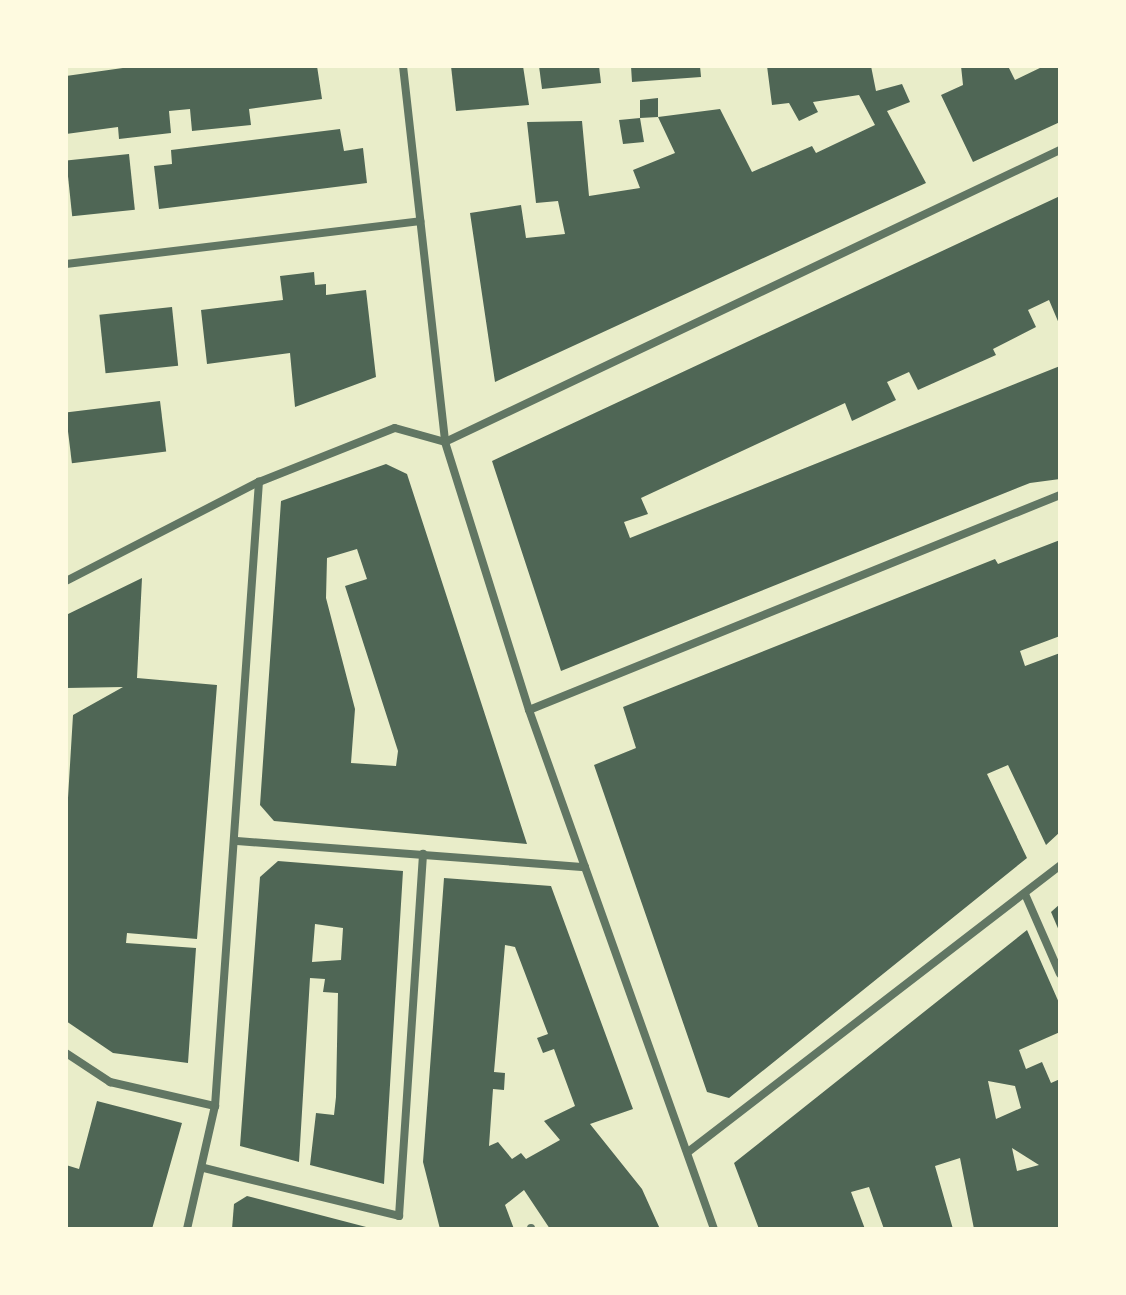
<!DOCTYPE html>
<style>
body{margin:0}
#map{position:relative;width:1126px;height:1295px;overflow:hidden;background:#e9edc9;font-family:"Exo 2",sans-serif}
div>[style]{position:absolute}
[style*='--x']{left:calc(var(--x)*1px);top:calc(var(--y)*1px);width:calc(var(--w)*1px);rotate:calc(var(--a)*1deg)}
.building>*{inset:0;background:#4f6655;transform-origin:0 0}
.minor>*{height:8px;margin:-4px;padding:0 4px;transform-origin:4px;border-radius:4px;background:#617663}
span{translate:-50% -50%;white-space:nowrap;text-align:center;line-height:1.15;-webkit-text-stroke:8px #fefae0;paint-order:stroke}
.frame{position:absolute;inset:0;border:68px solid #fefae0;pointer-events:none}
</style>
<div id="map">
<div class="building">
<div style="clip-path:polygon(137px 66px,317px 66px,322px 99px,249px 109px,251px 125px,192px 131px,190px 109px,169px 111px,171px 133px,119px 139px,118px 127px,66px 134px,66px 76px)"></div>
<div style="clip-path:polygon(451px 66px,523px 66px,529px 105px,456px 111px)"></div>
<div style="clip-path:polygon(539px 66px,599px 66px,601px 83px,542px 89px)"></div>
<div style="clip-path:polygon(631px 66px,700px 66px,701px 77px,632px 82px)"></div>
<div style="clip-path:polygon(767px 66px,871px 66px,876px 91px,902px 84px,910px 102px,887px 111px,926px 183px,495px 382px,470px 213px,521px 205px,526px 238px,565px 234px,558px 201px,536px 203px,527px 122px,582px 121px,589px 196px,640px 188px,633px 170px,675px 153px,658px 117px,720px 109px,752px 172px,812px 146px,816px 153px,875px 125px,859px 95px,813px 102px,818px 112px,799px 121px,789px 103px,772px 105px)"></div>
<div style="clip-path:polygon(961px 66px,1008px 66px,1015px 80px,1044px 66px,1060px 66px,1060px 122px,973px 162px,941px 95px,963px 85px)"></div>
<div style="clip-path:polygon(658px 98px,658px 117px,640px 118px,644px 142px,623px 144px,619px 120px,640px 118px,640px 100px)"></div>
<div style="clip-path:polygon(340px 129px,344px 151px,363px 148px,367px 183px,159px 209px,154px 166px,172px 164px,171px 150px)"></div>
<div style="left:129px;top:154px;width:56px;height:63px;rotate:84deg"></div>
<div style="clip-path:polygon(1060px 196px,1060px 326px,1049px 300px,1028px 310px,1036px 327px,993px 349px,996px 355px,918px 390px,909px 372px,887px 382px,896px 400px,852px 421px,845px 403px,641px 498px,648px 514px,624px 522px,630px 538px,1060px 366px,1060px 479px,1030px 483px,561px 671px,492px 461px)"></div>
<div style="clip-path:polygon(314px 272px,315px 285px,326px 284px,326px 295px,366px 290px,376px 377px,295px 407px,290px 353px,207px 364px,201px 310px,283px 300px,280px 276px)"></div>
<div style="left:172px;top:307px;width:59px;height:73px;rotate:84deg"></div>
<div style="left:160px;top:401px;width:51px;height:95px;rotate:83deg"></div>
<div style="clip-path:polygon(evenodd,386px 464px,407px 474px,527px 844px,274px 821px,260px 805px,281px 501px,386px 464px,357px 549px,367px 579px,345px 586px,398px 751px,396px 766px,351px 763px,355px 709px,326px 598px,327px 558px,357px 549px)"></div>
<div style="clip-path:polygon(1060px 540px,1060px 636px,1020px 651px,1025px 666px,1060px 653px,1060px 832px,1046px 845px,1008px 765px,987px 774px,1027px 858px,729px 1098px,707px 1092px,594px 765px,636px 748px,623px 707px,995px 559px,998px 564px)"></div>
<div style="clip-path:polygon(142px 578px,137px 678px,217px 685px,197px 939px,127px 933px,126px 943px,196px 948px,188px 1063px,113px 1053px,66px 1021px,66px 831px,73px 715px,123px 687px,66px 688px,66px 615px)"></div>
<div style="clip-path:polygon(evenodd,278px 861px,403px 871px,384px 1184px,310px 1165px,316px 1113px,334px 1115px,336px 1097px,338px 993px,323px 992px,325px 979px,310px 978px,299px 1162px,240px 1146px,260px 877px,278px 861px,315px 924px,343px 928px,341px 960px,312px 962px,315px 924px)"></div>
<div style="clip-path:polygon(evenodd,444px 878px,551px 886px,633px 1109px,590px 1124px,642px 1189px,660px 1229px,550px 1229px,524px 1190px,505px 1205px,514px 1229px,440px 1229px,423px 1162px,444px 878px,505px 945px,515px 947px,548px 1034px,537px 1038px,543px 1053px,554px 1049px,575px 1106px,544px 1121px,560px 1140px,526px 1159px,521px 1153px,512px 1159px,498px 1142px,489px 1146px,493px 1089px,504px 1090px,505px 1073px,494px 1072px,505px 945px)"></div>
<div style="clip-path:polygon(1060px 904px,1060px 933px,1051px 912px)"></div>
<div style="clip-path:polygon(evenodd,1027px 930px,1060px 1005px,1060px 1032px,1019px 1050px,1026px 1069px,1042px 1062px,1051px 1083px,1060px 1079px,1060px 1229px,974px 1229px,960px 1158px,935px 1166px,953px 1229px,884px 1229px,869px 1187px,851px 1192px,865px 1229px,759px 1229px,734px 1163px,1027px 930px,988px 1081px,1015px 1086px,1021px 1108px,996px 1119px,988px 1081px,1027px 930px,1012px 1148px,1039px 1165px,1017px 1171px,1012px 1148px)"></div>
<div style="clip-path:polygon(97px 1101px,182px 1123px,152px 1229px,66px 1229px,66px 1165px,79px 1169px)"></div>
<div style="clip-path:polygon(247px 1196px,370px 1228px,370px 1229px,232px 1229px,234px 1204px)"></div>
</div>
<div class="minor">
<div style="--x:403;--y:66;--w:378;--a:83.6"></div>
<div style="--x:445;--y:442;--w:281;--a:72.6"></div>
<div style="--x:529;--y:710;--w:551;--a:70.38"></div>
<div style="--x:66;--y:264;--w:357;--a:-6.9"></div>
<div style="--x:66;--y:581;--w:217;--a:-27.2"></div>
<div style="--x:259;--y:482;--w:146;--a:-21.7"></div>
<div style="--x:395;--y:428;--w:52;--a:15.6"></div>
<div style="--x:445;--y:442;--w:681;--a:-25.4"></div>
<div style="--x:529;--y:710;--w:573;--a:-22.04"></div>
<div style="--x:237;--y:841;--w:349;--a:4.3"></div>
<div style="--x:1025;--y:894;--w:87;--a:66.4"></div>
<div style="--x:66;--y:1053;--w:53;--a:33.4"></div>
<div style="--x:110;--y:1082;--w:108;--a:12.9"></div>
<div style="--x:688;--y:1152;--w:469;--a:-37.6"></div>
<div style="--x:204;--y:1168;--w:201;--a:13.8"></div>
<div style="--x:399;--y:1216;--w:363;--a:-86.2"></div>
<div style="--x:531;--y:1228;--w:1;--a:90"></div>
<div style="--x:187;--y:1229;--w:126;--a:-77.2"></div>
<div style="--x:215;--y:1106;--w:626;--a:-85.97"></div>
</div>
<div class="frame"></div>
</div>
